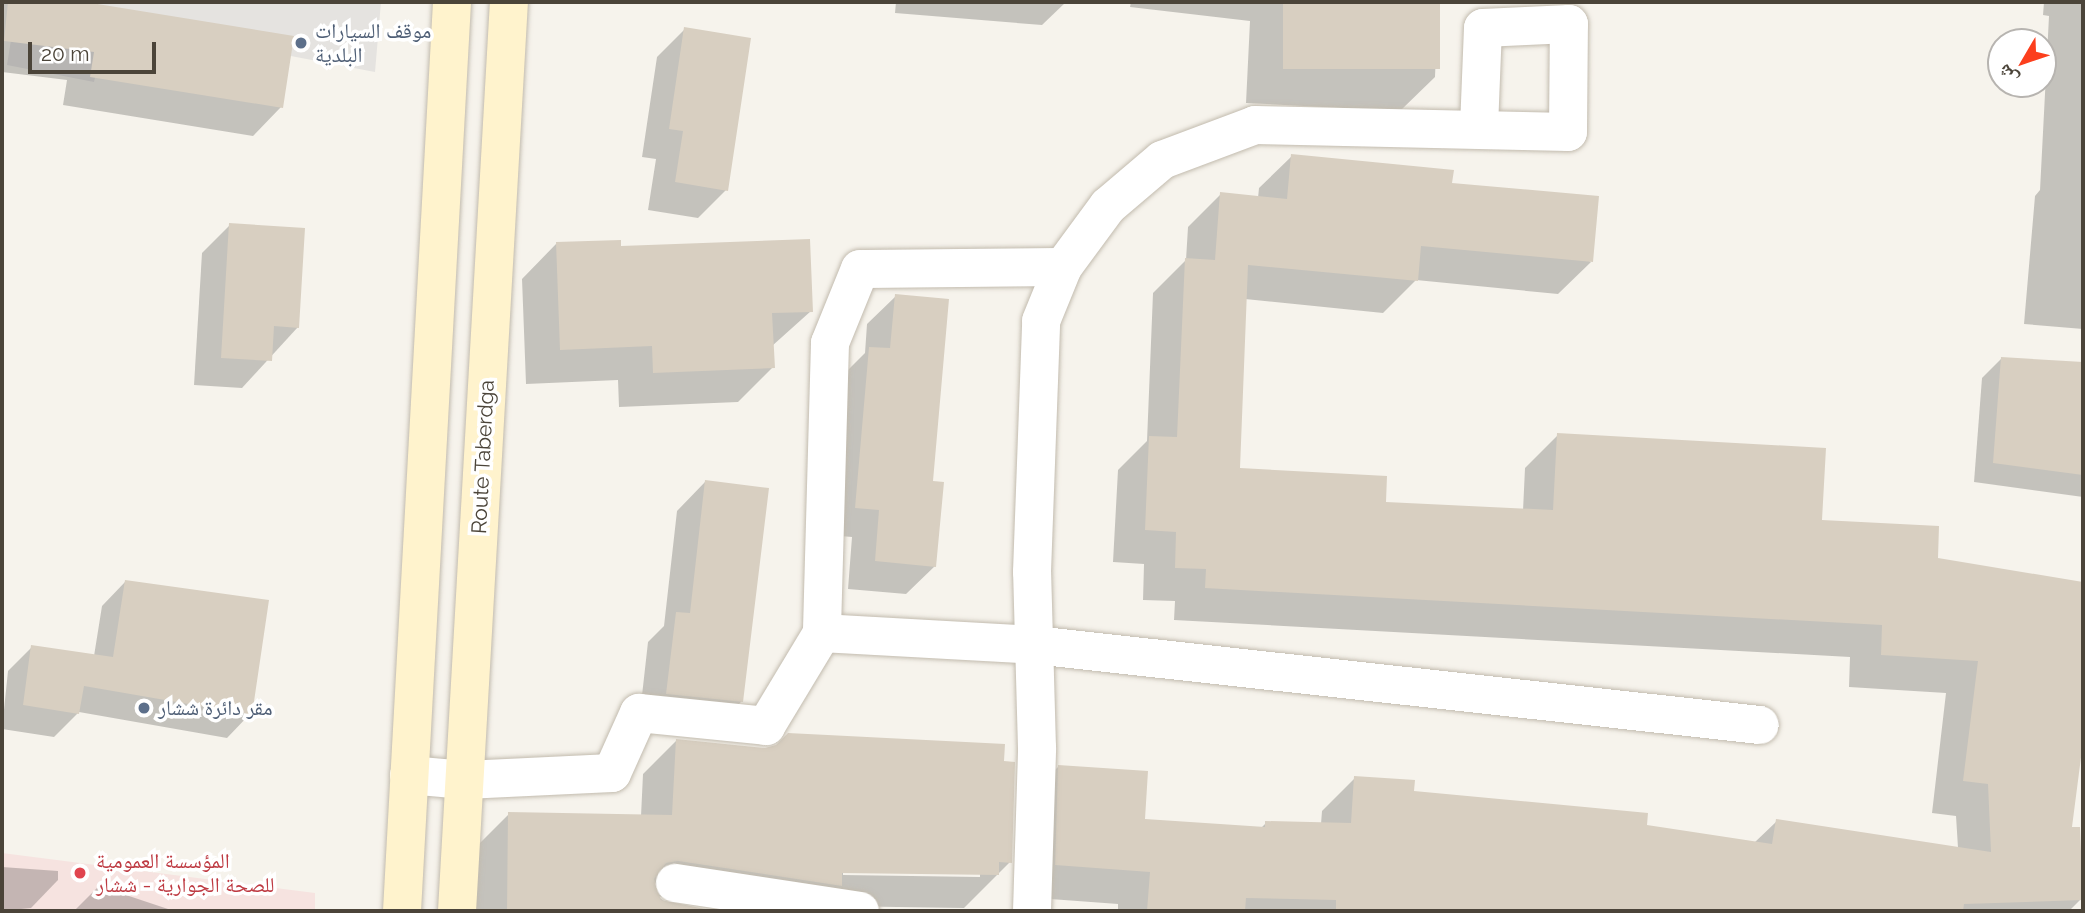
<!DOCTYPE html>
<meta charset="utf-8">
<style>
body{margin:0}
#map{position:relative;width:2085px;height:913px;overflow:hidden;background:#f6f3ec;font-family:Raleway,"Noto Naskh Arabic",sans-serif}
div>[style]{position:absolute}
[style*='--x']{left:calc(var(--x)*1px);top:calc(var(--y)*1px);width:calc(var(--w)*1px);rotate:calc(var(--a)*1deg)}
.medical>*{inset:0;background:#f6e3e0}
.parking>*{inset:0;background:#e5e3e0}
.shadow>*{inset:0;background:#0003}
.building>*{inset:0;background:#d8cfc1;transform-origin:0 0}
.roads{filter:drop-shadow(0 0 2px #c2bbae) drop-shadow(0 0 2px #c2bbae)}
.minor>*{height:38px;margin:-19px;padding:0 19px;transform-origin:19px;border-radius:19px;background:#fff}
.secondary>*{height:38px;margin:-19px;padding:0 19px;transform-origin:19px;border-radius:19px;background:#fff3cd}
.dots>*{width:19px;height:19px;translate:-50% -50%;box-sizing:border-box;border:4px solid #fff;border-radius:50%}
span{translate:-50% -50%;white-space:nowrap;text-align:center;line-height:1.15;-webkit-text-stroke:7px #fff;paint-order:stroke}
.service-label{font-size:21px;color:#4e5e75}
.left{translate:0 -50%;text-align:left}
.street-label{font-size:21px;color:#4b4439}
.health-label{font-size:21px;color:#be3a42}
.frame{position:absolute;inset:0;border:4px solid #4b4439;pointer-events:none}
.north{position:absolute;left:1987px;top:28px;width:70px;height:70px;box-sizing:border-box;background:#fff;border:2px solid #b7b4b0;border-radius:50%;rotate:231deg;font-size:19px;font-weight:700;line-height:28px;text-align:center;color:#4b4439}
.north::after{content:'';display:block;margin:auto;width:24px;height:32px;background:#fc3f1d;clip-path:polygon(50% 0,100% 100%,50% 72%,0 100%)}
.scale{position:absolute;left:28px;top:42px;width:128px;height:32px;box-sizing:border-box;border:4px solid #4b4439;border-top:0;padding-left:9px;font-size:21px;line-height:24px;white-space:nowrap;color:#4b4439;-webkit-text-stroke:5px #fff;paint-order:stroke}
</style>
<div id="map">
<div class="medical">
<div style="clip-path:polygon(2px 853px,315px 893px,315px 911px,2px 911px)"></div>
</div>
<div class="parking">
<div style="clip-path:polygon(17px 2px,381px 2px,375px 72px,108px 21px,94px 82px,7px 65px)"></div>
</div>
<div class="shadow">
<div style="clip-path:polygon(2px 2px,98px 2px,98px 6px,281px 107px,253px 136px,63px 105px,67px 80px,2px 72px)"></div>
<div style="clip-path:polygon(896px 2px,1066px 2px,1042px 25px,895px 13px)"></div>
<div style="clip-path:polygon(1131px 2px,1438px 2px,1435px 77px,1400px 111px,1246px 103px,1250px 21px,1130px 7px)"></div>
<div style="clip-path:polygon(2044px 2px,2083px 2px,2083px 329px,2024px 324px,2035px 196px,2040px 190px,2049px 16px,2043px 15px)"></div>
<div style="clip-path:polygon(685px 29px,726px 190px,698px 218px,648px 210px,656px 159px,642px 157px,657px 57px)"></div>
<div style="clip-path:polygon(1292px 156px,1450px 184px,1591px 262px,1558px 294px,1416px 280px,1383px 313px,1245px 299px,1238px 470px,1384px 504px,1523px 511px,1525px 468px,1558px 435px,1936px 560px,2083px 584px,2083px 728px,2070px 829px,2081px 899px,2069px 911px,1118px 911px,1118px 904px,1023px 897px,1026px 799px,1059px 766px,1143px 821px,1260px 829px,1266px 823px,1321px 824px,1322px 811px,1355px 778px,1412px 793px,1754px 843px,1777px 821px,1958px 848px,1956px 816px,1932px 813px,1946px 693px,1849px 687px,1850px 657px,1174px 620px,1175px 601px,1143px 600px,1144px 564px,1113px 562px,1118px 470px,1147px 441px,1153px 293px,1186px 260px,1188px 227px,1221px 194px,1258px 198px,1259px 188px)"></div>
<div style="clip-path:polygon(230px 225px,298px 327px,242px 388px,194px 385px,202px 253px)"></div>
<div style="clip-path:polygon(556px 244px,811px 311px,772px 346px,773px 367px,738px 402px,619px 407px,618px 380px,526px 384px,522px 279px)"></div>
<div style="clip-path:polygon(896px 296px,931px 483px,935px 566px,906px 594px,848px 589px,852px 537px,828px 535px,841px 377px,865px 353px,867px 324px)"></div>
<div style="clip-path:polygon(2002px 358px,2083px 364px,2083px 497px,1974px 482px,1982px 378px)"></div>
<div style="clip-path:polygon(705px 482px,742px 701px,713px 729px,639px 722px,648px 642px,664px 626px,677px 511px)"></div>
<div style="clip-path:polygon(125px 582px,250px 714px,227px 738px,79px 712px,54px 737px,2px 729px,8px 671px,32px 647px,94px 656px,102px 606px)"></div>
<div style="clip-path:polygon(evenodd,676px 741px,1010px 862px,964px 908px,831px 906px,760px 911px,657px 896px,671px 906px,704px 911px,475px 911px,476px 847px,509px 814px,641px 816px,643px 774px,676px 741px,843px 872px,980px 873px,980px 877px,843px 875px,843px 872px)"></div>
<div style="clip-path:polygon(2px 867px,58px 871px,58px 880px,31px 908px,2px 911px)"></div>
<div style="clip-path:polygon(99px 886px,174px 911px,74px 911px)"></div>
</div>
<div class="building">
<div style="clip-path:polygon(8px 2px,85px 2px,294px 36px,283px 108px,90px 77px,94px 52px,4px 41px)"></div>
<div style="left:1283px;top:2px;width:157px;height:67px"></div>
<div style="clip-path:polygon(684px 27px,751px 38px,728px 191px,675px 182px,683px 131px,669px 129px)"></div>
<div style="clip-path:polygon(1291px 154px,1454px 170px,1452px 183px,1599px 196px,1593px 262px,1421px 246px,1418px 281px,1248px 265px,1240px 468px,1387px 476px,1386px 502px,1553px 510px,1557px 433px,1826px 448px,1822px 520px,1939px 526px,1938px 558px,2083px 582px,2083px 742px,2072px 827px,2080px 827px,2083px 900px,1964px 904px,1963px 911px,1336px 911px,1336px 900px,1246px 898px,1245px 911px,1147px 911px,1150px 872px,1055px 865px,1058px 765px,1148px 771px,1145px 819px,1265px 827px,1265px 821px,1351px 823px,1354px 776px,1415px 780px,1414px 791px,1648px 813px,1647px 825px,1772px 844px,1776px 819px,1991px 852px,1988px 784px,1963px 781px,1978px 661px,1881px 655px,1882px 625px,1205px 588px,1206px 569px,1175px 568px,1176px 532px,1145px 530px,1149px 436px,1177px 437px,1185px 258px,1215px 260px,1220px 192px,1287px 199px)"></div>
<div style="clip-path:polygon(229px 223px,305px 228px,299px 328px,274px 326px,272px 361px,221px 358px)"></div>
<div style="clip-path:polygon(810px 239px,813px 312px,772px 313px,775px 368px,653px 373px,652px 346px,560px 350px,556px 242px,621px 240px,621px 246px)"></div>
<div style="clip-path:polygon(895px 294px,949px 299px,933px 481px,944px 482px,936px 567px,875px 561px,879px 510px,855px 508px,869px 347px,890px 348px)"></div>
<div style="clip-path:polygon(2001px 357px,2083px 362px,2083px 475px,1993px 463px)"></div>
<div style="clip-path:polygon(705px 480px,769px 488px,743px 702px,666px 694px,676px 612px,690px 613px)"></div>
<div style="clip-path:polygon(125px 580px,269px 600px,252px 715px,84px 686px,79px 714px,23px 705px,31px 645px,113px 657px)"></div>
<div style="clip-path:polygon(788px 733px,1005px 744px,1004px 761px,1015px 762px,1012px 863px,999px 862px,999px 875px,842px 873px,842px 886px,678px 861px,666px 863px,654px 879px,661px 900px,715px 911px,507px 911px,508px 812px,672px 815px,676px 739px,765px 748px,776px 745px)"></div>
</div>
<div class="roads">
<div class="minor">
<div style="--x:1063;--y:267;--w:203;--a:179.4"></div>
<div style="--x:860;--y:269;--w:80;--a:112.1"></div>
<div style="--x:830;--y:343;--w:290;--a:91.6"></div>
<div style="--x:822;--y:633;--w:212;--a:3.2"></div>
<div style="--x:1034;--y:645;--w:730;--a:6.29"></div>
<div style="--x:409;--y:775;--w:56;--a:5.1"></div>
<div style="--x:465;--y:780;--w:147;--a:-2.7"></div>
<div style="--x:612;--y:773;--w:66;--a:-65.8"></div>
<div style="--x:639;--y:713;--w:128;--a:5.8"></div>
<div style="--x:766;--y:726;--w:109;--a:-58.9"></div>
<div style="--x:675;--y:883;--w:187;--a:8.6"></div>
<div style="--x:1032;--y:911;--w:163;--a:-88.2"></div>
<div style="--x:1037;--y:748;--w:176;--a:-91.6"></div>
<div style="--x:1032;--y:572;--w:251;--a:-87.9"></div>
<div style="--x:1041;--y:321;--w:58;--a:-67.8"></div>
<div style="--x:1063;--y:267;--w:76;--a:-53.6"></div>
<div style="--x:1108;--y:206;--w:71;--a:-40.4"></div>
<div style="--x:1162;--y:160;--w:99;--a:-20.6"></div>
<div style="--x:1255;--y:125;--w:313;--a:1.3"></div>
<div style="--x:1568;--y:132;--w:108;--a:-89.5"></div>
<div style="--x:1569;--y:24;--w:86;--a:177.3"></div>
<div style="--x:1483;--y:28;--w:101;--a:92.3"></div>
</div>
<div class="secondary">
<div style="--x:402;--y:911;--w:910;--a:-86.85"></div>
<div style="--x:457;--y:911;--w:910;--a:-86.73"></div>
</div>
</div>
<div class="dots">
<div style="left:301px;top:43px;background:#5c6f8a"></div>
<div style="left:144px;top:708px;background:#5c6f8a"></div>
<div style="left:80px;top:873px;background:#e0444e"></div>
</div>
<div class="service-label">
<span class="left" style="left:315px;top:43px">موقف السيارات<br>البلدية</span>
<span class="left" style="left:158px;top:708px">مقر دائرة ششار</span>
</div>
<div class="street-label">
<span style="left:483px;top:457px;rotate:-87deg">Route Taberdga</span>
</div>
<div class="health-label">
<span class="left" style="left:96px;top:873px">المؤسسة العمومية<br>للصحة الجوارية - ششار</span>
</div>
<div class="frame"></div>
<div class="north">ش</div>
<div class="scale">20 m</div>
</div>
